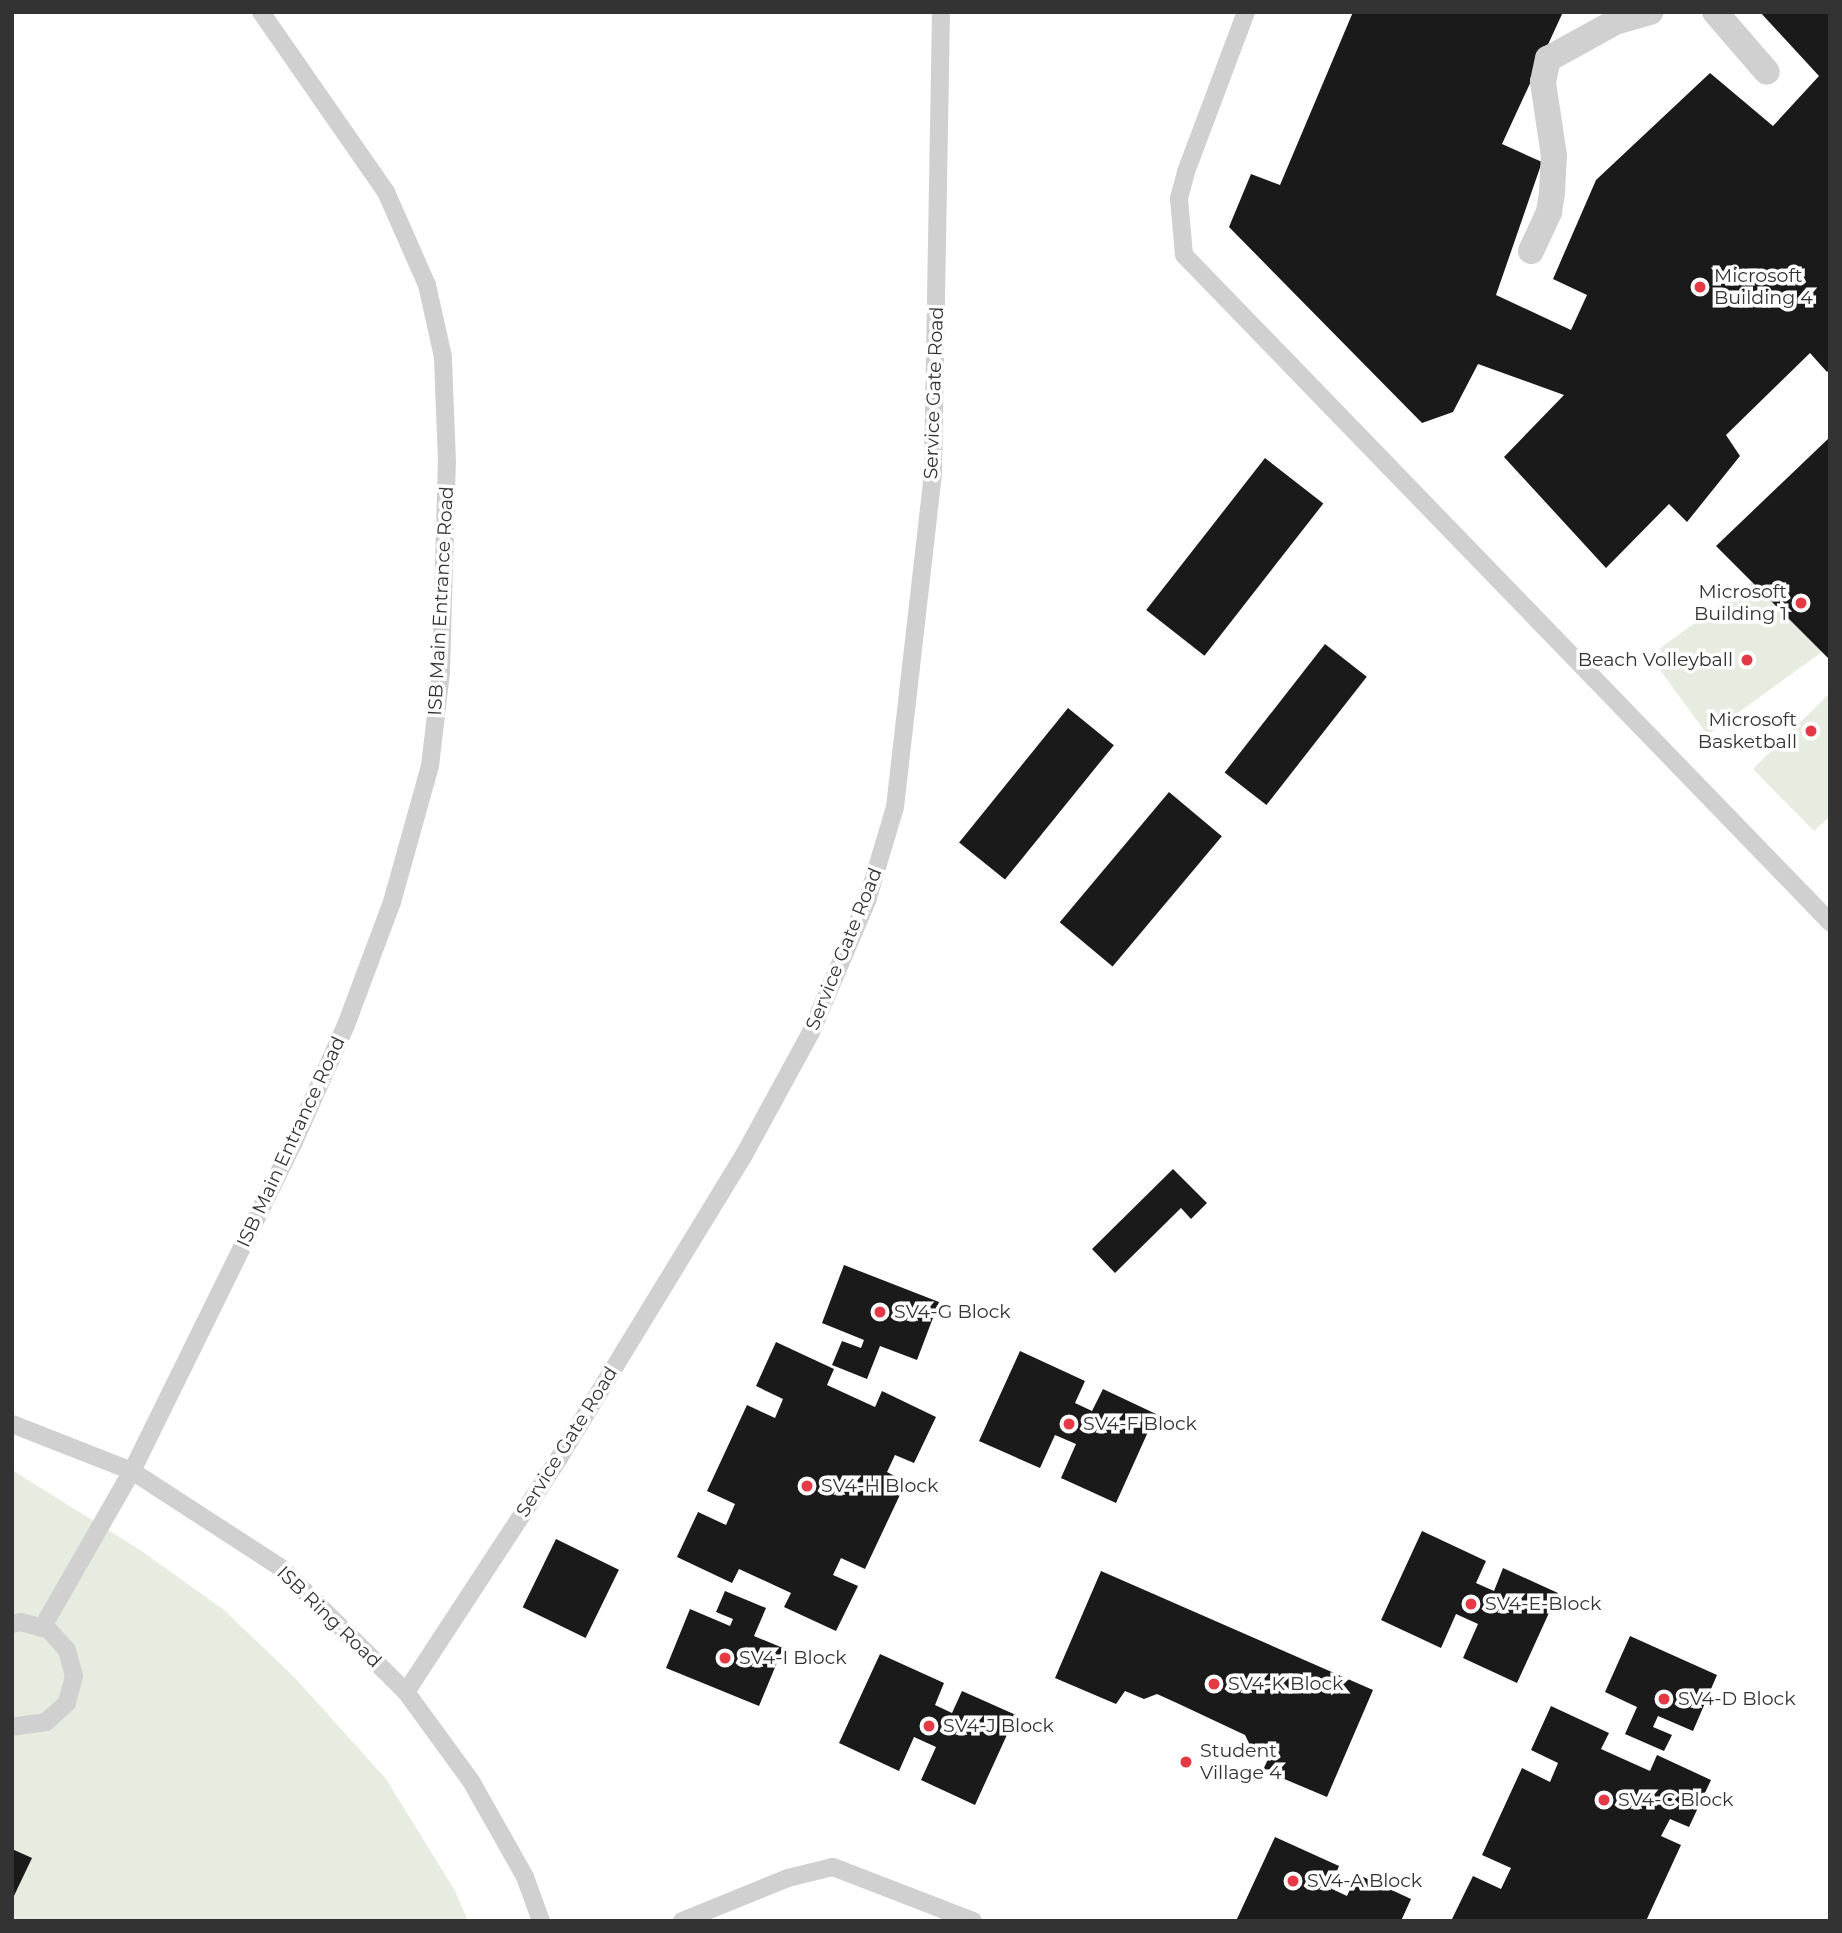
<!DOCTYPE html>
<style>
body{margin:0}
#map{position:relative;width:1842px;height:1933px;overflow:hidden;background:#fff;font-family:Montserrat,sans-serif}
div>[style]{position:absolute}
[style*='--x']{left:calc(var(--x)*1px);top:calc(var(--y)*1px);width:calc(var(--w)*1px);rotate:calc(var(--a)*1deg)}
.green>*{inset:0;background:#e6ecdf;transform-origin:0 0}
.building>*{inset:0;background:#1a1a1a;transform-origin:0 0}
.service>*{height:18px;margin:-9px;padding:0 9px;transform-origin:9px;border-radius:9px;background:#d0d0d0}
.pedestrian>*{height:26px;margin:-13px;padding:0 13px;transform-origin:13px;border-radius:13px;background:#d0d0d0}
.dots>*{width:19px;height:19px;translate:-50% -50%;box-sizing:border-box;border:4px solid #fff;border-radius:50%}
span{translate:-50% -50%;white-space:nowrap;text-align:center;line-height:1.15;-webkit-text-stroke:7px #fff;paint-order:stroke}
.poi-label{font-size:19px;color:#333}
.left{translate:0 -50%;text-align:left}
.right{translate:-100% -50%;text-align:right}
.street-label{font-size:19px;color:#333}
.frame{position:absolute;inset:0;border:14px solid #333;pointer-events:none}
</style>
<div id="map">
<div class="green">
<div style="left:1772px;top:567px;width:98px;height:151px;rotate:54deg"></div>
<div style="clip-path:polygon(1830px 693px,1830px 816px,1814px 831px,1753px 769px)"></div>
<div style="clip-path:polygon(12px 1470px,140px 1550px,224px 1610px,295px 1678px,386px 1779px,455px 1891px,468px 1921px,12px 1921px)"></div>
</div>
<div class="building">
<div style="clip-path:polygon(1353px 12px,1563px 12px,1502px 144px,1542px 162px,1496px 295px,1571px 330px,1587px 295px,1553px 279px,1596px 180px,1710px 73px,1773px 126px,1819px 76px,1760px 12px,1830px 12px,1830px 369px,1827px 372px,1810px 353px,1726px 435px,1740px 456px,1687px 522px,1669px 504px,1606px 568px,1504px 457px,1564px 395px,1478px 364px,1453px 412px,1422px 423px,1229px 227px,1251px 174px,1280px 185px)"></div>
<div style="clip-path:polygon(1830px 437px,1830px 660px,1716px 546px)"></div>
<div style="left:1265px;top:458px;width:74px;height:193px;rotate:38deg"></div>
<div style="left:1325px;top:644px;width:53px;height:163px;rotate:38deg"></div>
<div style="left:1068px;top:708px;width:59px;height:173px;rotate:39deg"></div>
<div style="left:1169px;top:792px;width:69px;height:170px;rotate:40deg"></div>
<div style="clip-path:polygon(1173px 1169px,1207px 1203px,1191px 1219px,1181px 1208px,1115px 1273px,1092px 1249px)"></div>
<div style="clip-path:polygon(844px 1265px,939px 1302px,917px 1360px,880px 1346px,867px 1379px,832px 1365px,842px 1341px,861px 1348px,864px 1340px,822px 1323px)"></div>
<div style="clip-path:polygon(776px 1342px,834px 1369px,827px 1385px,875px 1407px,882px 1391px,936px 1417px,914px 1463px,895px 1455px,887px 1472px,906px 1482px,865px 1569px,841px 1558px,833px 1575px,858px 1586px,836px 1631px,784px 1607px,791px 1593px,739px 1569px,732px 1583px,677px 1557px,698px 1512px,726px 1525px,735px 1504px,707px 1491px,747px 1405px,775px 1418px,783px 1399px,756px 1386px)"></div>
<div style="clip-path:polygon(1020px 1351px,1085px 1381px,1075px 1403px,1092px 1411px,1103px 1389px,1156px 1414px,1116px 1503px,1061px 1478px,1076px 1444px,1055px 1435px,1040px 1468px,979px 1441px)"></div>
<div style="clip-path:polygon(1422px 1531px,1486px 1561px,1476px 1583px,1494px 1591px,1503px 1568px,1558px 1593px,1517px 1683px,1463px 1658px,1478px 1624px,1456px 1614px,1441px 1648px,1381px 1620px)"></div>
<div style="left:556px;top:1539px;width:70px;height:76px;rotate:26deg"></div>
<div style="clip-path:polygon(1101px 1571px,1373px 1690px,1327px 1797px,1263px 1770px,1270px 1755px,1251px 1747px,1245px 1735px,1179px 1704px,1157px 1694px,1144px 1699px,1125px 1691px,1116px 1704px,1055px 1678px)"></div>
<div style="clip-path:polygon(725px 1591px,766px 1608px,754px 1636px,783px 1648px,759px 1706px,666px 1668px,690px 1609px,730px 1626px,733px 1619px,716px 1612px)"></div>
<div style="clip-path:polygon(1630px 1636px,1717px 1675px,1693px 1731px,1658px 1716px,1653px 1727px,1672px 1735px,1664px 1751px,1625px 1734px,1637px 1707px,1605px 1692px)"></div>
<div style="clip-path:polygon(880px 1654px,944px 1683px,935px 1705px,952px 1713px,962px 1691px,1016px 1715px,975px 1805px,921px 1780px,936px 1747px,914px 1737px,899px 1771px,839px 1743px)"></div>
<div style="clip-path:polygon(1551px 1706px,1609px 1733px,1601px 1749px,1650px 1771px,1657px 1755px,1711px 1780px,1689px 1827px,1670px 1819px,1661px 1836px,1681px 1845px,1646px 1921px,1451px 1921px,1473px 1876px,1501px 1889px,1511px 1868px,1482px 1855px,1522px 1768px,1550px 1782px,1558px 1763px,1531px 1750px)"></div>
<div style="clip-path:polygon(1275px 1837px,1339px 1866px,1330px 1888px,1347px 1896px,1357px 1874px,1411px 1899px,1401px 1921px,1236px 1921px)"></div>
<div style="clip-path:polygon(12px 1849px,32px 1858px,12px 1900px)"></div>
</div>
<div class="service">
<div style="--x:1246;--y:12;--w:171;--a:110.6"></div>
<div style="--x:1186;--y:172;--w:28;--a:105"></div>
<div style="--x:1179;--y:199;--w:56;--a:84.9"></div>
<div style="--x:1184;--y:255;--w:929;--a:45.92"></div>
<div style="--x:12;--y:1424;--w:129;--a:21.4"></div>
<div style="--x:132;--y:1471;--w:176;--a:33"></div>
<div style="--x:280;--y:1567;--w:177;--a:44.8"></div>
<div style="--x:406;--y:1692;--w:110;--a:53.9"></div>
<div style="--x:471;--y:1781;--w:110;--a:60.6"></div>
<div style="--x:525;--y:1877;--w:47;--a:70"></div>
<div style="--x:12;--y:1624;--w:9;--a:-13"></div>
<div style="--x:21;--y:1622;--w:28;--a:15"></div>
<div style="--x:48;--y:1629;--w:28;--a:48"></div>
<div style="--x:67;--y:1650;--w:27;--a:75"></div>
<div style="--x:74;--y:1676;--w:28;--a:105"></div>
<div style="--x:67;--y:1703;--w:28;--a:138"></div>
<div style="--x:46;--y:1722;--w:34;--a:172"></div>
<div style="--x:42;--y:1628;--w:181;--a:-60.2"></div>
<div style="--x:132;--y:1471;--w:364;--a:-63.8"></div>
<div style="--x:293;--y:1144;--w:130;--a:-66"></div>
<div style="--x:346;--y:1025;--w:131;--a:-69.5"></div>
<div style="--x:392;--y:902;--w:141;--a:-74.4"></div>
<div style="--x:430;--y:766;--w:95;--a:-83.3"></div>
<div style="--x:441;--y:672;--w:209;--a:-88.4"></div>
<div style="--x:447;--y:463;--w:106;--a:-92.2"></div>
<div style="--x:443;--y:357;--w:74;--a:-102.5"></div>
<div style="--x:427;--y:285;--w:102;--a:-113.8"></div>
<div style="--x:386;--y:192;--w:219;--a:-124.8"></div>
<div style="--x:406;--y:1692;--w:280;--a:-56.8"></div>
<div style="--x:559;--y:1458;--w:355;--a:-58.6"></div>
<div style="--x:744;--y:1155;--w:140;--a:-61.4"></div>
<div style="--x:811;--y:1032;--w:142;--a:-66.9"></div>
<div style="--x:867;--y:901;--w:98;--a:-73.4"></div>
<div style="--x:895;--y:807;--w:338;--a:-83.5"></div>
<div style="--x:933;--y:471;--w:459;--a:-89"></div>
<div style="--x:682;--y:1921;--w:114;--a:-22.1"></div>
<div style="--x:788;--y:1878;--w:46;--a:-13.7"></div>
<div style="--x:833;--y:1867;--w:150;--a:21.1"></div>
</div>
<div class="pedestrian">
<div style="--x:1715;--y:12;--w:79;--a:49.1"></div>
<div style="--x:1531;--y:251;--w:43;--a:-65.2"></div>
<div style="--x:1549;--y:212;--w:20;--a:-81"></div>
<div style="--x:1552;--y:192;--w:36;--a:-87"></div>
<div style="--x:1554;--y:156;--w:75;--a:-98.5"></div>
<div style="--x:1543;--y:82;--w:24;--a:-78"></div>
<div style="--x:1548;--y:59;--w:77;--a:-28.9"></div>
<div style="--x:1615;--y:22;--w:37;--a:-16"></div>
</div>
<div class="dots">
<div style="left:1700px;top:287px;background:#e63946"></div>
<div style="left:1801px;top:603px;background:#e63946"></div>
<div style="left:1747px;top:660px;background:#e63946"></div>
<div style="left:1811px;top:731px;background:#e63946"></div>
<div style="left:880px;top:1312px;background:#e63946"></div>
<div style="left:1069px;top:1424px;background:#e63946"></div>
<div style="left:807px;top:1486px;background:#e63946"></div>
<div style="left:1471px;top:1604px;background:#e63946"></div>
<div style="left:725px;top:1658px;background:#e63946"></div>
<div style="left:1214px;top:1684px;background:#e63946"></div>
<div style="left:1664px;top:1699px;background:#e63946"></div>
<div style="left:929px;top:1726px;background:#e63946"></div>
<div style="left:1186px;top:1762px;background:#e63946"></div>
<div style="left:1604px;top:1800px;background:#e63946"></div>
<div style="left:1293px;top:1881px;background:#e63946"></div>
</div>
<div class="poi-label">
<span class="left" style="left:1714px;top:287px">Microsoft<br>Building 4</span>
<span class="right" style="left:1787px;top:603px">Microsoft<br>Building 1</span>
<span class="right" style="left:1733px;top:660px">Beach Volleyball</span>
<span class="right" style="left:1797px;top:731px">Microsoft<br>Basketball</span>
<span class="left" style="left:894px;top:1312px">SV4-G Block</span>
<span class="left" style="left:1083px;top:1424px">SV4-F Block</span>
<span class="left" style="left:821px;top:1486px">SV4-H Block</span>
<span class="left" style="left:1485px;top:1604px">SV4-E-Block</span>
<span class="left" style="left:739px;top:1658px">SV4-I Block</span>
<span class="left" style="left:1228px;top:1684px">SV4-K Block</span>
<span class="left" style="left:1678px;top:1699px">SV4-D Block</span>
<span class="left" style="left:943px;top:1726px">SV4-J Block</span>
<span class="left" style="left:1200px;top:1762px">Student<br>Village 4</span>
<span class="left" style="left:1618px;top:1800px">SV4-C Block</span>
<span class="left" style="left:1307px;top:1881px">SV4-A Block</span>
</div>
<div class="street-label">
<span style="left:934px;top:393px;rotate:-88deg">Service Gate Road</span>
<span style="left:441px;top:601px;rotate:-87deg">ISB Main Entrance Road</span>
<span style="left:844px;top:949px;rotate:-68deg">Service Gate Road</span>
<span style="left:291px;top:1142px;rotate:-65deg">ISB Main Entrance Road</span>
<span style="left:567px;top:1442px;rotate:-58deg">Service Gate Road</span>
<span style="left:329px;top:1617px;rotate:44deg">ISB Ring Road</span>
</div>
<div class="frame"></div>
</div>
